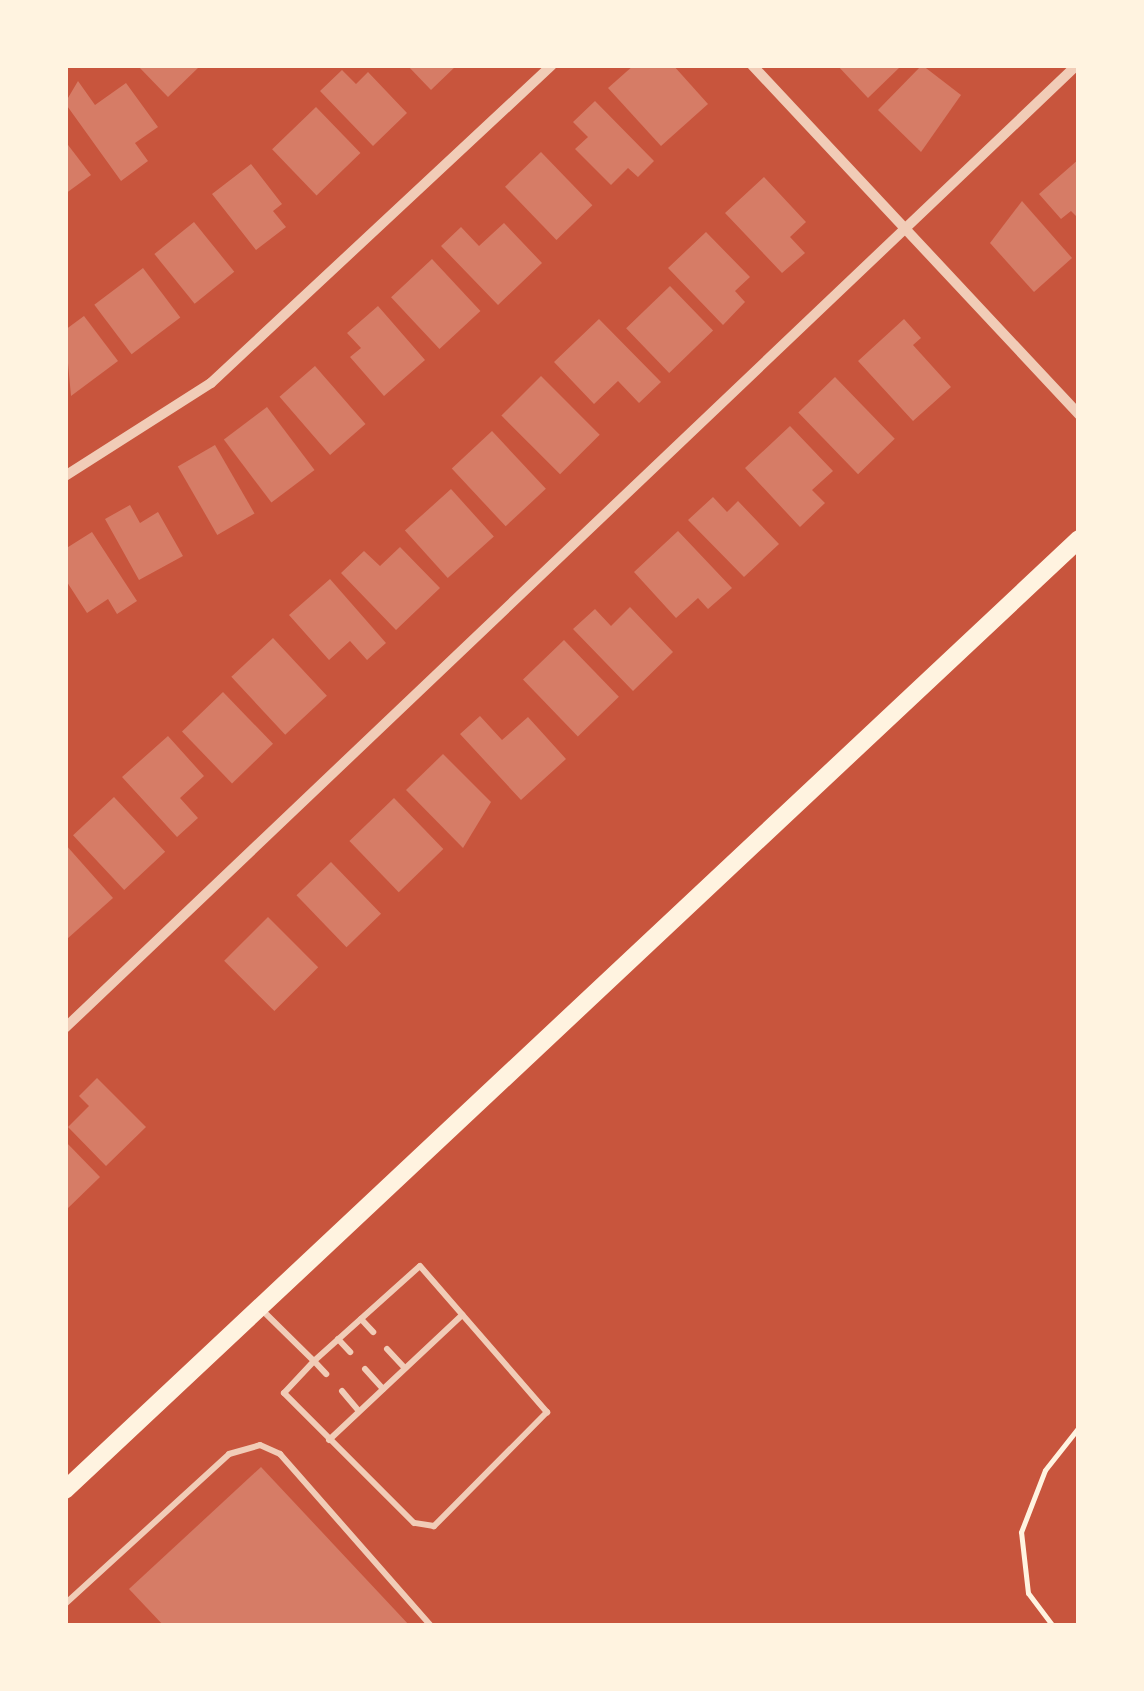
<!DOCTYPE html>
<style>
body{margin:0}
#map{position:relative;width:1144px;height:1691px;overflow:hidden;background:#c8553d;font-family:"Noto Serif",serif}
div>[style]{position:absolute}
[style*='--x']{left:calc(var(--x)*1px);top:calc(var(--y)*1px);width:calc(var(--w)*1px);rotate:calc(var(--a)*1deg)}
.building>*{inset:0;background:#d67c66;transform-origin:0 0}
.path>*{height:5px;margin:-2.5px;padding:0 2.5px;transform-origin:2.5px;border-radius:2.5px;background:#fff3e0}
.service>*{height:6px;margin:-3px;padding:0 3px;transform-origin:3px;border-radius:3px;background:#f1ccb7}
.minor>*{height:10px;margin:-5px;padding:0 5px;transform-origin:5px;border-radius:5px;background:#f1ccb7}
.secondary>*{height:18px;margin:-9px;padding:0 9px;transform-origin:9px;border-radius:9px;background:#fff3e0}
span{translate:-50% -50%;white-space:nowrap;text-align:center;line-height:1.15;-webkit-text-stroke:10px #fff3e0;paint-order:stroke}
.frame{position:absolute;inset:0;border:68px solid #fff3e0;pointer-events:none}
</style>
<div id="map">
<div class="building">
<div style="clip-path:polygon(137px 65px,201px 65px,168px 97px)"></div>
<div style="clip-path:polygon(407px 65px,457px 65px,431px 90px)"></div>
<div style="clip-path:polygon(634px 65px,673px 65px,708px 104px,661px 146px,608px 88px)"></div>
<div style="clip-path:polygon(837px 65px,902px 65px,868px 98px)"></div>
<div style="clip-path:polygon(922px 65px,961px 95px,921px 152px,878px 110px)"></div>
<div style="clip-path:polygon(342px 70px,356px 84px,368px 72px,407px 113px,373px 146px,320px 91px)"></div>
<div style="clip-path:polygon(78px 81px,95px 105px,126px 83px,158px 127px,135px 143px,148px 161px,121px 181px,65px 103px)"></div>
<div style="clip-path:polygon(595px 101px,654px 161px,638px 177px,628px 168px,611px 185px,575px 149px,588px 137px,573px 122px)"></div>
<div style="left:316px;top:107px;width:64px;height:61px;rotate:46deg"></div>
<div style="clip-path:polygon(65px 141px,91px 175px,65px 194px)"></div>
<div style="left:541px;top:152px;width:74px;height:50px;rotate:46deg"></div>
<div style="clip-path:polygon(1079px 159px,1079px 219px,1071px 211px,1061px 219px,1039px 194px)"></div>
<div style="clip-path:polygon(251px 164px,282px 204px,273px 211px,286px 227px,256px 250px,212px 194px)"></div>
<div style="clip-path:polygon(764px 177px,806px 222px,790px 237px,805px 253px,782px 273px,725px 213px)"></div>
<div style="clip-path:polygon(1022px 201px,1072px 258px,1034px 292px,990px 243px)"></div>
<div style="left:194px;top:222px;width:64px;height:51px;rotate:51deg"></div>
<div style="clip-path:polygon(504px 223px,542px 263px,498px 305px,441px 246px,461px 227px,479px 246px)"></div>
<div style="clip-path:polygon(706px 232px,750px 277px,735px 291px,745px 302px,723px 325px,668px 268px)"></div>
<div style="left:432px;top:259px;width:71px;height:56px;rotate:47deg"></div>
<div style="left:143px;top:268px;width:62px;height:61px;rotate:53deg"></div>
<div style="left:670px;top:286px;width:62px;height:61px;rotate:46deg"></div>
<div style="clip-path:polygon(378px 306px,425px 360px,384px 396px,350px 357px,361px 348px,347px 333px)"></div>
<div style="clip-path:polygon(84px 316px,118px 361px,71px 396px,65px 330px)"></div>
<div style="clip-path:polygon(599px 319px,661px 382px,639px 403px,618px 381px,594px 404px,554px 362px)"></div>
<div style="clip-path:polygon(904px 319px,921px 338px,913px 345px,951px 387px,913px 421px,858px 361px)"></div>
<div style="left:315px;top:366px;width:77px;height:47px;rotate:49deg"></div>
<div style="left:541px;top:376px;width:83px;height:56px;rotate:45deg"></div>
<div style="left:835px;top:377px;width:86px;height:51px;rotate:46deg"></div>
<div style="left:267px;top:407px;width:79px;height:54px;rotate:53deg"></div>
<div style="clip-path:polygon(790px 426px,833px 471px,812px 490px,825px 503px,800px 527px,745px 468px)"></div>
<div style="left:492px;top:431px;width:79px;height:55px;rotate:47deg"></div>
<div style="left:215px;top:445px;width:79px;height:43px;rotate:60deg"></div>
<div style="left:451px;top:489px;width:64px;height:62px;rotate:48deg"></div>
<div style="clip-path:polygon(713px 497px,727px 512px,738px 501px,779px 544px,744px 577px,688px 520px)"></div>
<div style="clip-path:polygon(130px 505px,140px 523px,158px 512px,183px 556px,139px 580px,105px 519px)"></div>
<div style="clip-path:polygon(678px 531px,732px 588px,708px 609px,698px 598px,676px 618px,634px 572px)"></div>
<div style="clip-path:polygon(92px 532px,137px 601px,117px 614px,108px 599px,87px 613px,65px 579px,65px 549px)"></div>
<div style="clip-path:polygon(400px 547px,440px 588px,396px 630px,341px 573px,364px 551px,380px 566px)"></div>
<div style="clip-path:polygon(330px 579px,386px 643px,367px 660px,350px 641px,329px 660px,289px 615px)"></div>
<div style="clip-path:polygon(630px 607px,673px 652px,633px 691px,573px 629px,595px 609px,611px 626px)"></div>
<div style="left:273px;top:638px;width:79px;height:57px;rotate:47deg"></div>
<div style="left:564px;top:640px;width:79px;height:57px;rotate:46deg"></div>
<div style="left:223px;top:692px;width:72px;height:57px;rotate:46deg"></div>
<div style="clip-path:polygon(480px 716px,502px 740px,528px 717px,566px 759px,521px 800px,460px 734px)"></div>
<div style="clip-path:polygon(168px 736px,204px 776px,180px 798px,198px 818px,177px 837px,122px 777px)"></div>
<div style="clip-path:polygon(443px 754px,491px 802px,463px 848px,406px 790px)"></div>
<div style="left:114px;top:797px;width:75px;height:56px;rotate:47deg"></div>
<div style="left:394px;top:798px;width:71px;height:62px;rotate:46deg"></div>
<div style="clip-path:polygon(65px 844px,113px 898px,67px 939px,65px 937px)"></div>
<div style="left:331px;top:862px;width:72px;height:48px;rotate:46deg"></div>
<div style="left:268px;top:917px;width:71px;height:62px;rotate:45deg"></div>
<div style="clip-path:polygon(97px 1078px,146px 1127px,106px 1166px,68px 1127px,89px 1106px,79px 1096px)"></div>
<div style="clip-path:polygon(65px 1141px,100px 1177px,65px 1211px)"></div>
<div style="clip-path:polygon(261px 1467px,410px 1626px,164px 1626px,129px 1589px)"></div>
</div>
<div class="path">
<div style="--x:1053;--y:1626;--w:41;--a:-127.1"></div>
<div style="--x:1028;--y:1593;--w:61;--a:-96.5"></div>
<div style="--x:1021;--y:1532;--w:66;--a:-68.8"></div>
<div style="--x:1045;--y:1470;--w:55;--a:-51.7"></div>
</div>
<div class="service">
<div style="--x:260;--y:1308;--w:76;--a:44.5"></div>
<div style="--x:314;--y:1361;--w:142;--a:-41.9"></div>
<div style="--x:420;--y:1266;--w:194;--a:49"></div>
<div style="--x:547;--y:1412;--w:161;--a:134.7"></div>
<div style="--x:434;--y:1526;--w:20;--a:-171"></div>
<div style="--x:414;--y:1523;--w:184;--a:-135"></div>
<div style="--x:284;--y:1393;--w:44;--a:-46.8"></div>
<div style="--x:314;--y:1361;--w:18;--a:47"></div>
<div style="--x:361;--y:1319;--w:18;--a:47"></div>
<div style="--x:338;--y:1339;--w:18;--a:47"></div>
<div style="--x:387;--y:1349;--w:26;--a:47"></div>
<div style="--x:365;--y:1369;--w:27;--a:48"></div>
<div style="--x:342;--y:1391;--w:26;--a:50"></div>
<div style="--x:329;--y:1440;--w:183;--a:-43.2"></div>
<div style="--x:65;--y:1604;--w:222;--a:-42.4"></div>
<div style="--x:229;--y:1454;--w:32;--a:-16"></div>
<div style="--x:260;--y:1445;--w:22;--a:24"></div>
<div style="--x:280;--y:1454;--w:229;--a:48.7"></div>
</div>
<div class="minor">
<div style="--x:752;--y:65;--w:479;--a:46.9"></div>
<div style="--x:65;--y:476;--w:173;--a:-32.5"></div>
<div style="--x:211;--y:383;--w:466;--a:-43"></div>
<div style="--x:65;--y:1028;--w:1397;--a:-43.58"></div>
</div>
<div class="secondary">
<div style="--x:65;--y:1490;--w:1390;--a:-43.16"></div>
</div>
<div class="frame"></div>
</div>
